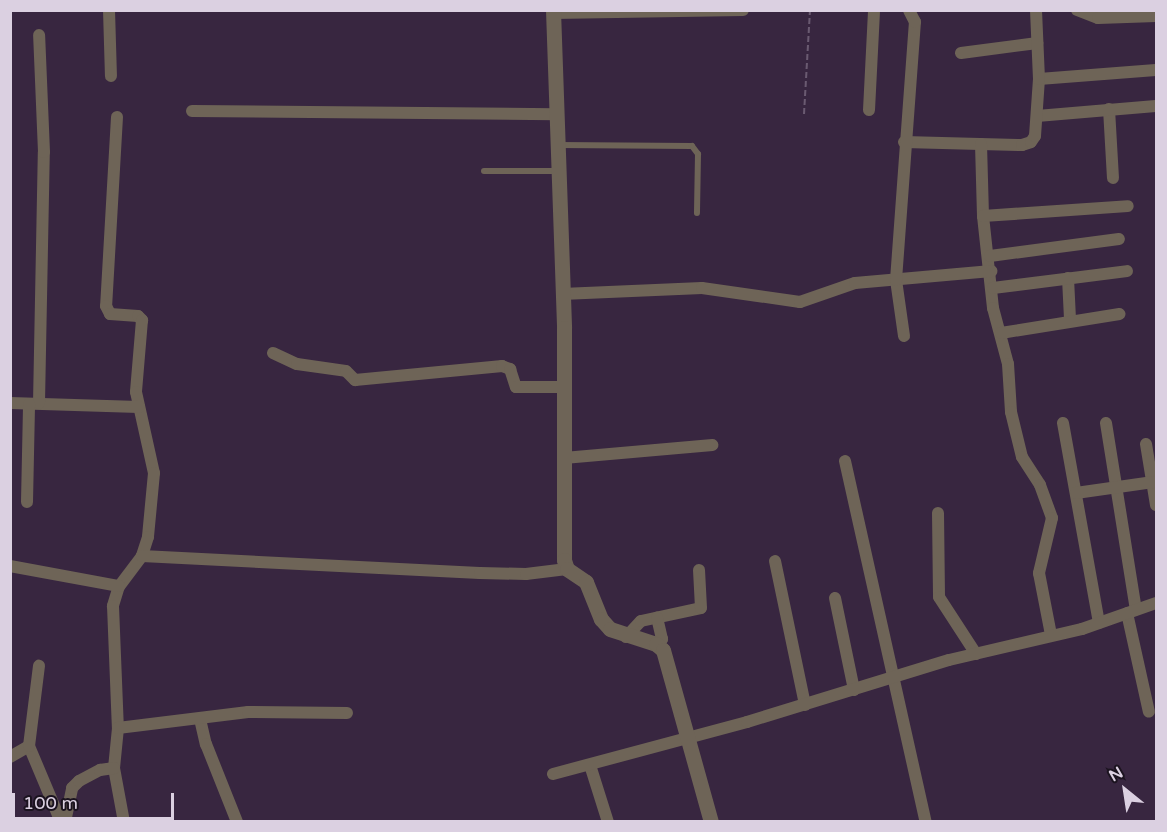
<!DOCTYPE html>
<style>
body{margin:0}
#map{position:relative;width:1167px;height:832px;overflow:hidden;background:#382640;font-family:"Varela Round",sans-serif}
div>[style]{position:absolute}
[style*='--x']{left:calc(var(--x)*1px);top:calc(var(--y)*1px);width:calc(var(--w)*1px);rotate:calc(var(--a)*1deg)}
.path>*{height:2px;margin-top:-1px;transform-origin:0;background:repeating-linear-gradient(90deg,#6a5a71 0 6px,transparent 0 9px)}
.service>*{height:6px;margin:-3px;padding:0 3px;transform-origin:3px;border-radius:3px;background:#6e6457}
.minor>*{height:12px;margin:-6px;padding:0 6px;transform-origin:6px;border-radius:6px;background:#6e6457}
.tertiary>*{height:15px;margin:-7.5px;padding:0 7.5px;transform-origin:7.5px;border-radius:7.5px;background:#6e6457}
span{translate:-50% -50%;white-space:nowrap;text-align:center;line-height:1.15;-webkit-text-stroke:6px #1b131f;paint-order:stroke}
.frame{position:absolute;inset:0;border:12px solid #dbd0e1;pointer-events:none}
.north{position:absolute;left:1095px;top:760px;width:60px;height:60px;-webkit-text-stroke:4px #1b131f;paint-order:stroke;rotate:330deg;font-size:16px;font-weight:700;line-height:24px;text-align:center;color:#dbd0e1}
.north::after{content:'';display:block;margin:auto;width:21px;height:27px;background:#dbd0e1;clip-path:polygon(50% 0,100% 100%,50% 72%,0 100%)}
.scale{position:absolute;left:12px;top:793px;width:162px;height:27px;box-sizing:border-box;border:3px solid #dbd0e1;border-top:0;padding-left:8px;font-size:18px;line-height:21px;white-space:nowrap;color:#dbd0e1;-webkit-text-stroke:4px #1b131f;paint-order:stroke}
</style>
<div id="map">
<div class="path">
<div style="--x:804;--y:114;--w:104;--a:-86.7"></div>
</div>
<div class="service">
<div style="--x:558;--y:145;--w:134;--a:0.4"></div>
<div style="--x:692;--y:146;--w:10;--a:53"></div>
<div style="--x:698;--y:154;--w:59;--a:91"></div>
<div style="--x:484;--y:171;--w:74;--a:0"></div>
</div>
<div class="minor">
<div style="--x:109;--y:10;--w:66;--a:88.3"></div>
<div style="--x:1077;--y:10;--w:22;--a:21"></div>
<div style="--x:1098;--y:18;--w:58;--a:-2"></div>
<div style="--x:553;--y:13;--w:190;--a:-0.9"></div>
<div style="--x:961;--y:53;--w:77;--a:-7.5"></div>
<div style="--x:1039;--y:79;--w:117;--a:-4.4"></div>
<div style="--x:1109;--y:109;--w:69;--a:86.7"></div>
<div style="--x:869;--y:110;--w:100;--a:-87.1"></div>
<div style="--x:192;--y:111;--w:363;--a:0.5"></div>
<div style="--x:1037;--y:116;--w:119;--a:-4.8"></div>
<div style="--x:117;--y:117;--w:189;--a:93.3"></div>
<div style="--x:106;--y:306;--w:9;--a:63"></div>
<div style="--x:110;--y:314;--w:28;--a:4"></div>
<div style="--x:138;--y:316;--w:6;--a:45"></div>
<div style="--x:142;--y:320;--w:72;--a:94.8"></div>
<div style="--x:136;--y:392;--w:83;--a:77.5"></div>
<div style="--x:154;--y:473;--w:64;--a:95.4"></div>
<div style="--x:148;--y:537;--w:20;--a:108"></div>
<div style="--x:142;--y:556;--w:38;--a:127"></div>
<div style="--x:119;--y:586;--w:21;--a:107"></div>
<div style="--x:113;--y:606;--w:122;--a:87.7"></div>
<div style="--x:118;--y:728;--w:40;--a:95.7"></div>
<div style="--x:114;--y:768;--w:55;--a:79.5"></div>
<div style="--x:904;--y:142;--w:118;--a:1.5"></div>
<div style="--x:1022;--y:145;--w:9;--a:-18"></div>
<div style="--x:1031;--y:142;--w:7;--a:-56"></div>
<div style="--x:1035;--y:136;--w:57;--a:-86"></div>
<div style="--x:1039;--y:79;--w:69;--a:-92.5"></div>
<div style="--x:981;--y:144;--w:72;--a:88.4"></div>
<div style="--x:983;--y:216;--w:93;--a:83.8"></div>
<div style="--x:993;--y:308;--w:58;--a:75"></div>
<div style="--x:1008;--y:364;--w:48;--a:86.4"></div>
<div style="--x:1011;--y:412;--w:46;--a:76.3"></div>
<div style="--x:1022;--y:457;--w:33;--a:57"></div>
<div style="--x:1040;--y:485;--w:35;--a:70"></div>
<div style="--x:1052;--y:518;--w:57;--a:103.3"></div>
<div style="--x:1039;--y:573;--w:63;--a:79"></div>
<div style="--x:983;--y:216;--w:145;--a:-3.9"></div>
<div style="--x:990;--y:256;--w:130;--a:-7.5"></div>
<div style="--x:1068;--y:278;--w:41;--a:87.2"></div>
<div style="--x:993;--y:288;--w:135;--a:-7.2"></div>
<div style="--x:562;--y:294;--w:140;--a:-2.5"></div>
<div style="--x:702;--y:288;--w:99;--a:8.1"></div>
<div style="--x:800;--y:302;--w:58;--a:-19.1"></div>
<div style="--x:855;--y:283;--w:137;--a:-5"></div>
<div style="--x:1001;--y:333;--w:120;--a:-9.1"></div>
<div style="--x:904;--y:336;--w:57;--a:-98.1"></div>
<div style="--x:896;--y:280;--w:259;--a:-85.8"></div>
<div style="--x:915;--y:22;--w:13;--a:-117"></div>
<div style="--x:273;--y:353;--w:26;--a:25"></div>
<div style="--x:297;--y:364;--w:49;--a:8.1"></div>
<div style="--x:346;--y:371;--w:13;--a:45"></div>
<div style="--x:355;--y:380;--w:148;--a:-5.4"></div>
<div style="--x:502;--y:366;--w:9;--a:21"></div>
<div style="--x:510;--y:369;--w:19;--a:72"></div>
<div style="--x:516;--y:387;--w:47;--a:0"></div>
<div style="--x:10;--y:403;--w:129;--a:1.8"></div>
<div style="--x:39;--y:403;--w:251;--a:-88.9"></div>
<div style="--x:44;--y:152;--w:117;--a:-92.4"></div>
<div style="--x:1063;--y:423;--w:203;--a:79.8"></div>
<div style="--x:1106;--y:423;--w:189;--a:80.9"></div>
<div style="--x:1146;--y:444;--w:62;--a:80.7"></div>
<div style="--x:564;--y:458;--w:149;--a:-5"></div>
<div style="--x:845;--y:461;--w:370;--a:77.4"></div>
<div style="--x:1076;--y:493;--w:78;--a:-8.1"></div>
<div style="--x:27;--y:502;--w:98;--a:-88.8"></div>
<div style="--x:938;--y:513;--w:84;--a:89.3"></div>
<div style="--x:939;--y:597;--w:68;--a:57"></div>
<div style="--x:142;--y:556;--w:338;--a:2.9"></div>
<div style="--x:480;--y:573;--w:46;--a:1.2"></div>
<div style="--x:526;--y:574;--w:41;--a:-7"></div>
<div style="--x:775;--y:561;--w:147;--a:78.2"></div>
<div style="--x:10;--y:566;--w:111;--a:10.4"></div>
<div style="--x:835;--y:598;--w:94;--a:78.3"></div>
<div style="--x:1127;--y:613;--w:101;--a:77.5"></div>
<div style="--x:626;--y:637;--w:22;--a:-47"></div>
<div style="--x:641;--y:621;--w:61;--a:-12.2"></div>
<div style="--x:701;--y:608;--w:38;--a:-93"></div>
<div style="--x:656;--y:644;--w:8;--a:-40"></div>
<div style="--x:662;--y:639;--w:22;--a:-103"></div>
<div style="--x:200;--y:719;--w:26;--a:77"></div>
<div style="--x:206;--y:744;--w:84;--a:68.3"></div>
<div style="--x:118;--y:728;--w:131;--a:-7"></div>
<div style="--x:248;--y:712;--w:99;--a:0.6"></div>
<div style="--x:29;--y:746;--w:82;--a:67.2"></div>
<div style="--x:10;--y:757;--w:22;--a:-30"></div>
<div style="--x:29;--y:746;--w:81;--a:-82.9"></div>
<div style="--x:590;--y:765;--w:60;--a:72.5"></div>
<div style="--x:553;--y:774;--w:201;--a:-15"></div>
<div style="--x:747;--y:722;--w:211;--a:-17.1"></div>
<div style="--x:949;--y:660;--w:137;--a:-13.1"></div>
<div style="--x:1082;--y:629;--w:78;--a:-19.4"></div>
<div style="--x:65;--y:822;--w:35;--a:-78"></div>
<div style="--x:72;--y:788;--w:10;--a:-45"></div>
<div style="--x:79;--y:781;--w:24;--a:-28"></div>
<div style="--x:100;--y:770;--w:14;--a:-8"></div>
</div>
<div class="tertiary">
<div style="--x:553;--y:10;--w:318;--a:88"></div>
<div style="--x:564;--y:328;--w:232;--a:90"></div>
<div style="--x:564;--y:560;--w:9;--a:72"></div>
<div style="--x:567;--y:569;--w:23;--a:34"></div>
<div style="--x:586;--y:582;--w:40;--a:68"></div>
<div style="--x:601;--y:619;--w:13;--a:48"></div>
<div style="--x:610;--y:629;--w:48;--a:18.1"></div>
<div style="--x:656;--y:644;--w:9;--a:41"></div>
<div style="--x:663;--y:650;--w:179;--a:74.4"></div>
</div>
<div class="frame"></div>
<div class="north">N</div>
<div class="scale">100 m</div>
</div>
